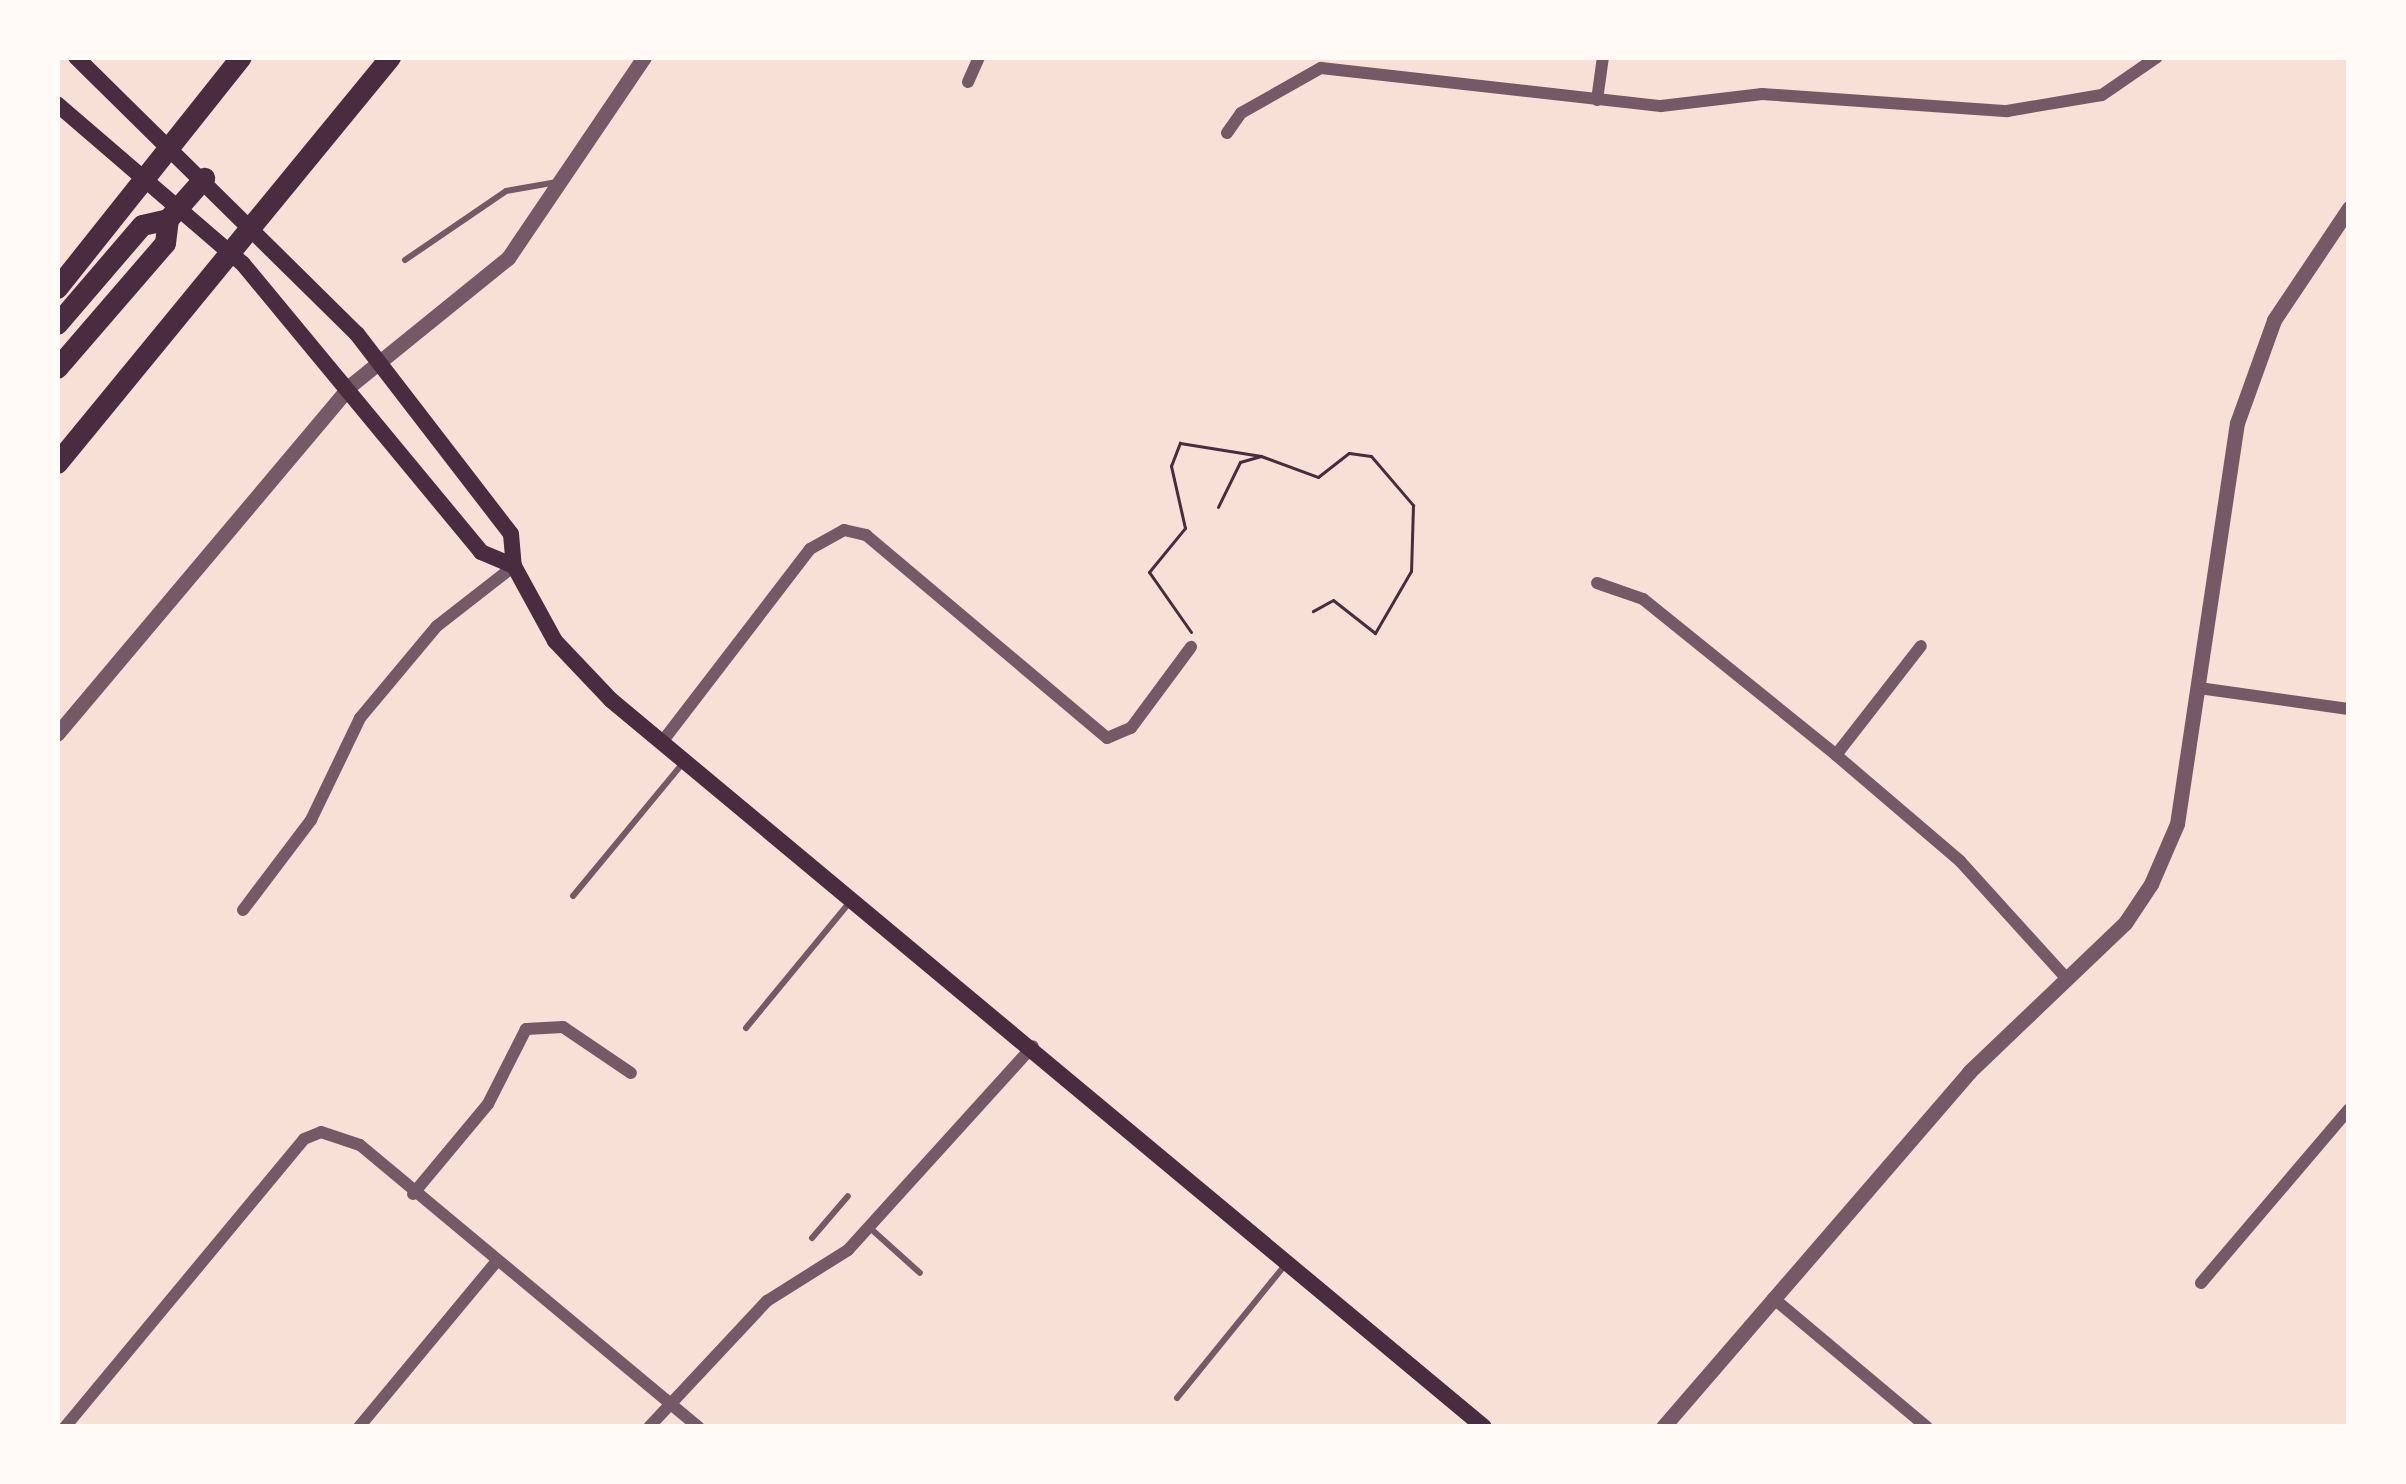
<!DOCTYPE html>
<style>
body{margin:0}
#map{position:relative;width:2406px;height:1484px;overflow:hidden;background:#f7e1d7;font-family:"DejaVu Sans",sans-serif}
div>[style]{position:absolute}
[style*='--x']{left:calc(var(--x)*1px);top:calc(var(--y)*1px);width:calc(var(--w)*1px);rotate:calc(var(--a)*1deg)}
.path>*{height:3px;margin:-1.5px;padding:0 1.5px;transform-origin:1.5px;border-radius:1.5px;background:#4a2c40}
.service>*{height:6px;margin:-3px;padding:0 3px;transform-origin:3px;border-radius:3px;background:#755966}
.minor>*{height:12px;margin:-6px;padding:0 6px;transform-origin:6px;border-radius:6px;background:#755966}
.tertiary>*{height:15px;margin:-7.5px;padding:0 7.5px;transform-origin:7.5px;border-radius:7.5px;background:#755966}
.secondary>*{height:16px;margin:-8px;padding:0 8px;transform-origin:8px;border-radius:8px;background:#4a2c40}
.motorway>*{height:21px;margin:-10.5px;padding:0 10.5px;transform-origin:10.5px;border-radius:10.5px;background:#4a2c40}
span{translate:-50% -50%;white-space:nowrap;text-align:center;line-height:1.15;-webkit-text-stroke:9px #fffaf5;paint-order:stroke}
.frame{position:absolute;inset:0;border:60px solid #fffaf5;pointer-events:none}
</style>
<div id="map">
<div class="path">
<div style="--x:1261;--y:456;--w:61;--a:20.2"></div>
<div style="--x:1318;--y:477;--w:39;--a:-38"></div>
<div style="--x:1349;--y:453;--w:22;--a:8"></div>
<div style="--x:1371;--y:456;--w:65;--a:49.4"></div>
<div style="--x:1413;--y:505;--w:66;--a:91.7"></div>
<div style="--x:1411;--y:571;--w:72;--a:120.1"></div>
<div style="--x:1375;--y:633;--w:53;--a:-141.8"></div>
<div style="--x:1333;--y:600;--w:23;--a:151"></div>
<div style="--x:1191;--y:632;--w:73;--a:-125"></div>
<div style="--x:1149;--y:572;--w:57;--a:-50.7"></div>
<div style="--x:1185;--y:528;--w:64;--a:-102.7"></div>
<div style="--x:1171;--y:466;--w:25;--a:-69"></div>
<div style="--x:1180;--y:443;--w:82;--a:9.1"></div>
<div style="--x:1261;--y:456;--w:22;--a:164"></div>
<div style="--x:1240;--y:462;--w:50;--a:116.1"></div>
</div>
<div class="service">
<div style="--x:405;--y:260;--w:122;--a:-34.3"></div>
<div style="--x:506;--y:191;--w:52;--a:-10"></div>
<div style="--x:573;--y:896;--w:173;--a:-50.4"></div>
<div style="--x:746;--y:1028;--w:162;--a:-50.5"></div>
<div style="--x:870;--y:1228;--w:67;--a:42"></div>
<div style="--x:812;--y:1238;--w:55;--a:-49.4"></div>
<div style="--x:1177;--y:1398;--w:171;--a:-50.9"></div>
</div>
<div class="minor">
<div style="--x:968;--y:82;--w:27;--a:-66"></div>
<div style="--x:1597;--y:100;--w:43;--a:-82.1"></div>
<div style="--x:1227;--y:133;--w:24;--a:-55"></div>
<div style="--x:1241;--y:113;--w:92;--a:-29.4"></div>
<div style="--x:1321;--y:68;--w:342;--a:6.4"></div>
<div style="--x:1661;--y:106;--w:102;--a:-6.8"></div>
<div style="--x:1762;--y:94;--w:246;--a:4"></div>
<div style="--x:2007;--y:111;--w:96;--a:-9.6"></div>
<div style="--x:2102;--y:95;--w:67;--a:-34.6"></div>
<div style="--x:1597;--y:583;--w:49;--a:19.2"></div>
<div style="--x:1643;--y:599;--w:248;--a:38.9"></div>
<div style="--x:1836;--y:755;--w:163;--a:40.5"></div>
<div style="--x:1960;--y:861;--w:159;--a:47.8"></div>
<div style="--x:2199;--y:688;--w:151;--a:8"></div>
<div style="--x:662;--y:742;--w:243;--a:-52.5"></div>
<div style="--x:810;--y:549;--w:39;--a:-29"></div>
<div style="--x:844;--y:530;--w:23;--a:13"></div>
<div style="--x:866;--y:535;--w:315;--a:40.1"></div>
<div style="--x:1107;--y:738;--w:26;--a:-23"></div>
<div style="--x:1131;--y:728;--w:101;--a:-53.5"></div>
<div style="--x:1836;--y:755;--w:138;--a:-52.1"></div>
<div style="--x:243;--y:910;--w:113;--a:-52.9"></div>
<div style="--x:311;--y:820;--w:113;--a:-64.3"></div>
<div style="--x:360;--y:718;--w:120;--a:-50.1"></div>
<div style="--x:437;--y:626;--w:98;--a:-37.9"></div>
<div style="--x:413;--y:1194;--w:117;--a:-50.2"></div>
<div style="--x:488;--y:1104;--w:84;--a:-63.1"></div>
<div style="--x:526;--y:1029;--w:37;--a:-3"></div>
<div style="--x:563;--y:1027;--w:82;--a:34.1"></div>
<div style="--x:2201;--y:1283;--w:228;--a:-49.6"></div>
<div style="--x:1773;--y:1298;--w:201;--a:40"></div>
<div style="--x:65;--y:1427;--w:374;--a:-50.3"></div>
<div style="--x:304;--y:1139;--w:18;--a:-22"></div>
<div style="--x:321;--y:1132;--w:41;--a:18.4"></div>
<div style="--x:360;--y:1145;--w:441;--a:39.8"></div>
<div style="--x:359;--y:1427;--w:216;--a:-50.3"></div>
<div style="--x:649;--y:1427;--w:173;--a:-46.9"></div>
<div style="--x:767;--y:1301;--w:96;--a:-32.2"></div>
<div style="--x:848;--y:1250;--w:275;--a:-47.8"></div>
</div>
<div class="tertiary">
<div style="--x:57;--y:734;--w:456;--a:-49.9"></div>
<div style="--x:351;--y:385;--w:202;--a:-39"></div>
<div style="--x:508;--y:258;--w:243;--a:-55.9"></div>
<div style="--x:1663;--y:1427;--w:469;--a:-49.2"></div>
<div style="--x:1969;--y:1072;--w:216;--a:-43.7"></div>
<div style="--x:2125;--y:923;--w:47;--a:-56.3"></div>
<div style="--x:2151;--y:884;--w:65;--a:-66.6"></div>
<div style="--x:2177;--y:824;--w:405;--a:-81.5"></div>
<div style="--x:2237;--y:423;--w:109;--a:-70.2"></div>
<div style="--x:2274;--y:320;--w:135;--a:-56.2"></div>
</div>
<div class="secondary">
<div style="--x:76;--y:57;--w:395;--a:44.6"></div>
<div style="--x:357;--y:334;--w:252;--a:52.4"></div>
<div style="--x:511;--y:534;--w:32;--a:85"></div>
<div style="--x:514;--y:566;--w:85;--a:61.3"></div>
<div style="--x:555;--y:641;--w:81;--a:46.5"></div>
<div style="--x:611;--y:700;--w:1136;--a:39.79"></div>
<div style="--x:57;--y:104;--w:245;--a:40.7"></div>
<div style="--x:243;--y:264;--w:374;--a:50.4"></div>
<div style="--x:481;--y:552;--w:36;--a:23"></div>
</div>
<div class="motorway">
<div style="--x:57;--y:288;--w:295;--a:-51.5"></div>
<div style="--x:57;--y:324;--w:130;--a:-49.4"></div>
<div style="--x:142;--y:225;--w:27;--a:-13"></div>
<div style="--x:168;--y:219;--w:55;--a:-48.7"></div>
<div style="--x:57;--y:368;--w:165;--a:-49.2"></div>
<div style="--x:165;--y:243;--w:24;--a:-83"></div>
<div style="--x:57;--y:463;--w:525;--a:-50.64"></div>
</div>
<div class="frame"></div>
</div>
